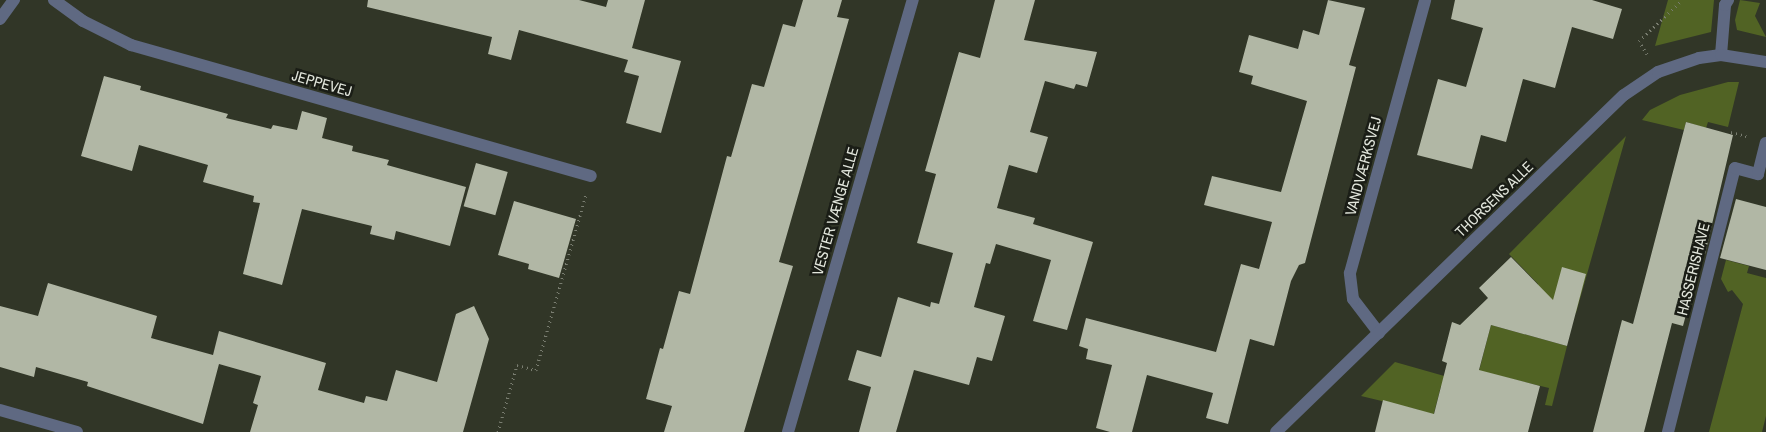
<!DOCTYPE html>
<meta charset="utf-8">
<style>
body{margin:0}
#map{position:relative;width:1766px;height:432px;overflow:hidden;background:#313627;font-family:"Archivo Narrow",sans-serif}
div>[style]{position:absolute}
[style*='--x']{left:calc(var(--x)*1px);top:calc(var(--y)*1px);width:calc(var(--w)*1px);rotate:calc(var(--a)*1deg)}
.green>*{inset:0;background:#516324}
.building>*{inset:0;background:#b1b7a5;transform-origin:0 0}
.path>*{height:3px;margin-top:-1.5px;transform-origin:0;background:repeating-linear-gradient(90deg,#7a7e71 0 1px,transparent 0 5px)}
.service>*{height:12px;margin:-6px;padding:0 6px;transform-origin:6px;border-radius:6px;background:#5f6982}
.minor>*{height:12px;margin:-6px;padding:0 6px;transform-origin:6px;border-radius:6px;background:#5f6982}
span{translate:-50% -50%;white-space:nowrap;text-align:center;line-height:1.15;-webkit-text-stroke:5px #1a1d16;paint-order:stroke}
.street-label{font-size:15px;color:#e2e6dc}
</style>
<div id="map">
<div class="green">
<div style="clip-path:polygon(1668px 0,1714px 0,1711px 32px,1655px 46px)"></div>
<div style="clip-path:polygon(1740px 0,1760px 3px,1755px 16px,1766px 37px,1737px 30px,1735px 20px)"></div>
<div style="clip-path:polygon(1728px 82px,1739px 82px,1728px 127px,1708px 122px,1706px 128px,1686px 122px,1684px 130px,1642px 120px,1650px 110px,1680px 95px)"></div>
<div style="clip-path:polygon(1626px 136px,1576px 313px,1539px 306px,1538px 284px,1509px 254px)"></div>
<div style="clip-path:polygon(1726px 260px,1749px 266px,1747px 273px,1766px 278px,1766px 416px,1762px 432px,1709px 432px,1743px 304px,1732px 290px,1728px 292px,1721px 279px)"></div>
<div style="clip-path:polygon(1491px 325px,1567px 346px,1552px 406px,1545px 405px,1549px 388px,1479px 371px)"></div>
<div style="clip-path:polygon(1395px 362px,1476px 385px,1441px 386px,1429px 432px,1419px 410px,1361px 396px)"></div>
</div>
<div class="building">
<div style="clip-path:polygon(368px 0,579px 0,606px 7px,608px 0,645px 0,632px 48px,681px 61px,661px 133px,626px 123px,639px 76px,624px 72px,628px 60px,519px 30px,511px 60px,488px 54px,492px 37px,367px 7px)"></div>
<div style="clip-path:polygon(803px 0,842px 0,837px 17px,849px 19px,779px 262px,793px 266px,744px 432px,664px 432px,672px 406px,646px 399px,660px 348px,663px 349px,679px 291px,690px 294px,727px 156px,731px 157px,752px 84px,764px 87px,783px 24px,795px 27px)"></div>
<div style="clip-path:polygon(995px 0,1035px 0,1024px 40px,1097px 52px,1087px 87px,1076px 84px,1074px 89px,1045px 81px,1030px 132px,1048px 137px,1037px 173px,1009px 165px,997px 208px,1035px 218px,1033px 224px,1093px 242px,1067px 330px,1033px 321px,1051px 260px,996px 244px,990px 264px,986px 263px,974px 307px,1005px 316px,992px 361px,977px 357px,969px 385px,914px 370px,896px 432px,859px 432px,871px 387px,848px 380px,857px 350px,881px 357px,898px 297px,930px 307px,931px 302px,939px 304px,953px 253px,917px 243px,936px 174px,925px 171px,959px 52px,980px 58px)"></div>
<div style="clip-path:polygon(1328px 0,1365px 8px,1349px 65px,1356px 67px,1305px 263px,1299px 265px,1291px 281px,1274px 346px,1250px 339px,1228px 424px,1206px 418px,1213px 393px,1147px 375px,1132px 432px,1110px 432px,1096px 428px,1112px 365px,1086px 359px,1088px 349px,1079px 346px,1086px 318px,1216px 352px,1241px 264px,1259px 269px,1272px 222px,1204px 205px,1212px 176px,1281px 192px,1307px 101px,1251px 84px,1253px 76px,1239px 72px,1249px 35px,1298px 49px,1303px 30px,1319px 35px)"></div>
<div style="clip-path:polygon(1455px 0,1592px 0,1622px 9px,1613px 39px,1572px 27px,1555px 88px,1523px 79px,1506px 142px,1481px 135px,1472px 169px,1417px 155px,1438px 79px,1466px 87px,1483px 28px,1451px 19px)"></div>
<div style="clip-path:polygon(104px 76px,141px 86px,140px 90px,228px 114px,226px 118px,271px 129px,273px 125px,297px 130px,302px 111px,327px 118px,322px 138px,353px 146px,352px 151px,389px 160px,387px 165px,466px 187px,450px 246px,396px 231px,394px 240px,370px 234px,372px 226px,302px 209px,282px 285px,243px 274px,260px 203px,253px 202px,254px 196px,203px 182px,208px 165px,139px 145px,132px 171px,81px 156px)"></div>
<div style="clip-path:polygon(1686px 122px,1733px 135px,1705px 254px,1702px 254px,1683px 326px,1672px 323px,1644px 432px,1593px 432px,1622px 320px,1633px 324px)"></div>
<div style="left:476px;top:163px;width:33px;height:45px;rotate:16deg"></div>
<div style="clip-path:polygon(1736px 199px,1766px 207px,1766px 270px,1720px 258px)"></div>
<div style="clip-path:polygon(514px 201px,576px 219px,559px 278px,528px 269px,529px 264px,498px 255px)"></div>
<div style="clip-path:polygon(1511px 257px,1553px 300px,1562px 267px,1586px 274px,1567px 346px,1491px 325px,1479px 370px,1540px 386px,1528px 432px,1375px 432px,1383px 400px,1434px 414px,1447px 363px,1442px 361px,1452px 322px,1460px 325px,1488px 298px,1479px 288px)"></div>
<div style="clip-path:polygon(48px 283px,157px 316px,151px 338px,213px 355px,219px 331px,326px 363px,318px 390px,364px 403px,366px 396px,387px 401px,396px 370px,437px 382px,456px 314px,474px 306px,489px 339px,463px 432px,250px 432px,258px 405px,253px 403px,261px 376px,219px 364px,203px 424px,87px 386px,88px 382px,36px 367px,34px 377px,0 367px,0 306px,38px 316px)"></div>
</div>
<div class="path">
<div style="--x:1647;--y:54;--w:15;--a:-122"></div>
<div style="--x:1639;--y:41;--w:59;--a:-43.6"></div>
<div style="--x:1731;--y:132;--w:16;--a:15"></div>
<div style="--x:498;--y:432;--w:70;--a:-74.2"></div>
<div style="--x:517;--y:365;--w:20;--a:15"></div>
<div style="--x:536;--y:370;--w:183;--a:-74.1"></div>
</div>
<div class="service">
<div style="--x:1668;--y:432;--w:272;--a:-75.8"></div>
<div style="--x:1735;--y:168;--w:24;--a:15"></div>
<div style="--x:1758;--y:174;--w:32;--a:-76"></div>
</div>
<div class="minor">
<div style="--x:54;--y:0;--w:36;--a:36"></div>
<div style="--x:83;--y:21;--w:54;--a:26.6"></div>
<div style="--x:131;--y:45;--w:478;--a:15.9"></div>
<div style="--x:0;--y:19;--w:24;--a:-54"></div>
<div style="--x:1721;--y:55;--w:50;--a:-85.4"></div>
<div style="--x:1725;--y:5;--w:6;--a:-59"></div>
<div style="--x:1379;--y:333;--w:43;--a:-127.4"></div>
<div style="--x:1353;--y:299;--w:26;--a:-97"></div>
<div style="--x:1350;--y:273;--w:283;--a:-74.6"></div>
<div style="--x:0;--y:410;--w:80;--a:15.9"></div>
<div style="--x:788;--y:432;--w:450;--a:-73.9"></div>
<div style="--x:1276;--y:432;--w:484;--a:-44.1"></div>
<div style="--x:1624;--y:95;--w:41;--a:-34.1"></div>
<div style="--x:1658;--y:72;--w:43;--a:-18.9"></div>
<div style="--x:1699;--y:58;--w:22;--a:-8"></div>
<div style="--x:1721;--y:55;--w:46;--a:8.8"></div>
</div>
<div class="street-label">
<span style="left:322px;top:83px;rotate:16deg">JEPPEVEJ</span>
<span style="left:1363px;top:166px;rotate:-75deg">VANDVÆRKSVEJ</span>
<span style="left:1494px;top:199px;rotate:-44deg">THORSENS ALLE</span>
<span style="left:835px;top:211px;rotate:-74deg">VESTER VÆNGE ALLE</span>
<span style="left:1693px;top:269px;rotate:-76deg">HASSERISHAVE</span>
</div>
</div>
